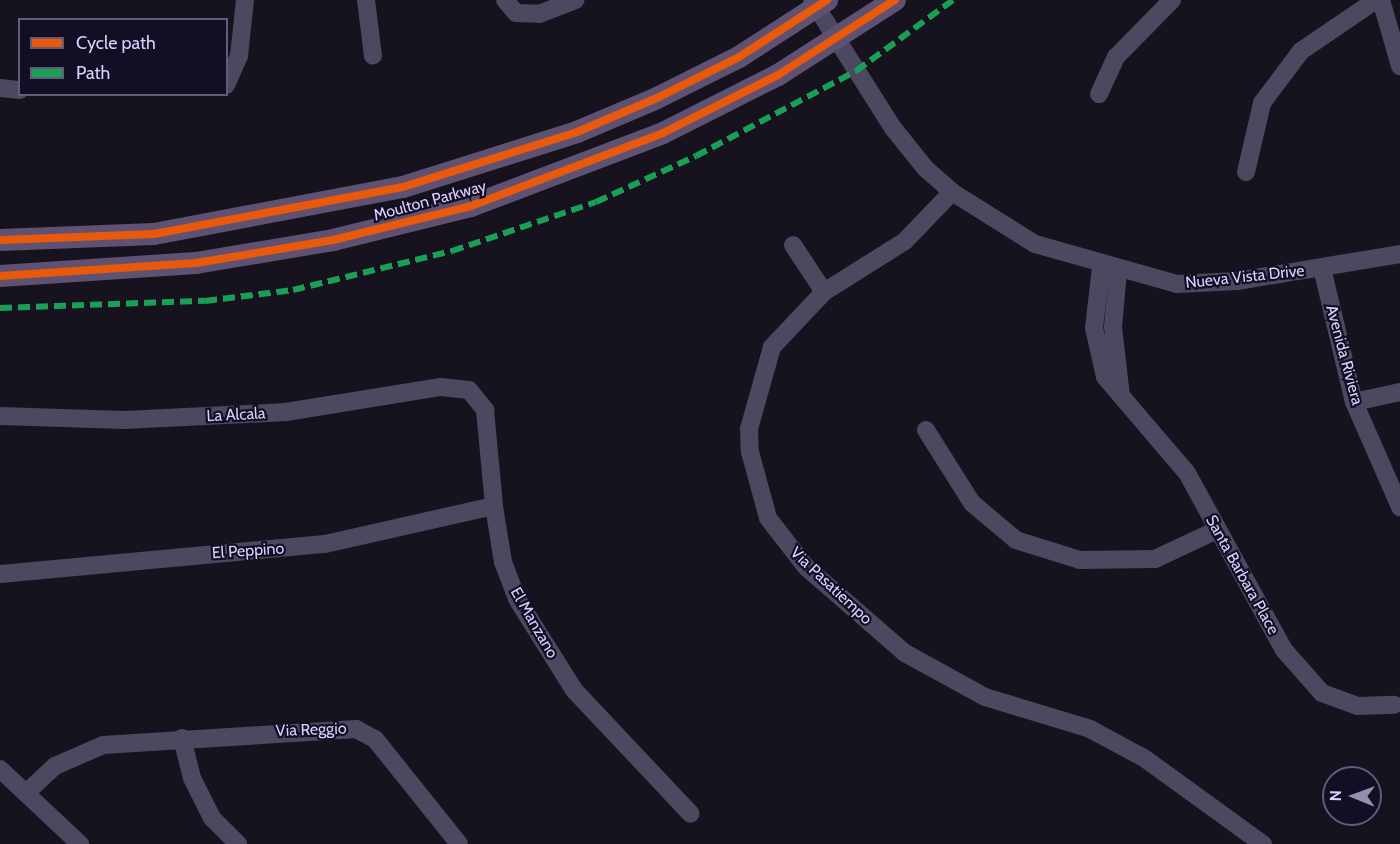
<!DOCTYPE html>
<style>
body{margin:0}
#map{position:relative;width:1400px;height:844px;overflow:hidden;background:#16131f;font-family:Cabin,sans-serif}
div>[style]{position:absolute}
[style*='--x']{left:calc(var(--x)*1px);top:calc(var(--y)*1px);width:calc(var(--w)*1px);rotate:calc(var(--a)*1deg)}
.minor>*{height:18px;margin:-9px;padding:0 9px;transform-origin:9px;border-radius:9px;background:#4b4860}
.major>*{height:22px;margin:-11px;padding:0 11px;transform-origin:11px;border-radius:11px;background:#5f5171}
.quiet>*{height:6px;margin-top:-3px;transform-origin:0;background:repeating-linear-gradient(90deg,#1a9f57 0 12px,transparent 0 18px)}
.cycleway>*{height:8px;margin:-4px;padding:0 4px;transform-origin:4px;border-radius:4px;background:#e8590c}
span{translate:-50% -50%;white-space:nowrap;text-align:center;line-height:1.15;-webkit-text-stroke:4.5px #130e24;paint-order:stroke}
.street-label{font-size:16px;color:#d9d0ff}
.legend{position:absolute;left:18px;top:18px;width:210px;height:78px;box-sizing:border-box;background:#130e24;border:2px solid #625c7c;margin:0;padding:8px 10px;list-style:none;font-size:18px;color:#d9d0ff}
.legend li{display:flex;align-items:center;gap:12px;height:30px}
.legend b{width:30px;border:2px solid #625c7c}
.north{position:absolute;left:1322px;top:766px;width:60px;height:60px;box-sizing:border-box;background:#130e24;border:2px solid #625c7c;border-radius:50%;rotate:271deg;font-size:16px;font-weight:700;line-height:24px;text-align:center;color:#d9d0ff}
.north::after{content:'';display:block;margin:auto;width:21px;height:27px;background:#958eb1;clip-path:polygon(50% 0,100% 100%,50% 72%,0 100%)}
</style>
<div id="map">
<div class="minor">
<div style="--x:366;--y:0;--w:56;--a:82.9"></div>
<div style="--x:505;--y:0;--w:17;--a:50"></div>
<div style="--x:516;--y:13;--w:23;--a:2"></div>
<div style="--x:539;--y:14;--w:39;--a:-21"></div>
<div style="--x:812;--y:0;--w:151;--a:57.7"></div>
<div style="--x:893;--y:128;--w:53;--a:51.2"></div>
<div style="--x:926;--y:169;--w:35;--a:41"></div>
<div style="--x:952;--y:192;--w:98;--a:32.1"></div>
<div style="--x:1035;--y:244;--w:148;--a:15.7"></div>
<div style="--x:1177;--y:284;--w:60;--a:-2.9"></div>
<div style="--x:1237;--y:281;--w:165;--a:-9.4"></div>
<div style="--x:1381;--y:0;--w:69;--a:73.9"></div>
<div style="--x:226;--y:85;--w:32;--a:-66"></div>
<div style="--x:239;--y:56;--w:56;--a:-83.9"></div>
<div style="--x:0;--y:88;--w:20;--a:6"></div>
<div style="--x:1099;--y:94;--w:41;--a:-65.3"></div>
<div style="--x:1116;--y:57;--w:80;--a:-45.5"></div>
<div style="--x:1246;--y:172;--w:71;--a:-76.9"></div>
<div style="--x:1262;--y:103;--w:65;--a:-53.1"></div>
<div style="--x:1301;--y:51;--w:91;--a:-34.2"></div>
<div style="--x:952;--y:192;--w:68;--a:133.8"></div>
<div style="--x:905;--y:241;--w:96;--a:147.8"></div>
<div style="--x:824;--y:292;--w:76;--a:133.4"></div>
<div style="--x:772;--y:347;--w:85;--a:105.7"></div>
<div style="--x:749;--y:429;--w:23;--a:88"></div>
<div style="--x:750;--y:452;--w:68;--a:74.7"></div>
<div style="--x:768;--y:518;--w:62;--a:52.2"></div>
<div style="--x:806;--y:567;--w:131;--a:41"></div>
<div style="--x:905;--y:653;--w:91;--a:28.8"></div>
<div style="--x:985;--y:697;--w:110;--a:16.9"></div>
<div style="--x:1090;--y:729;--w:61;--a:28.2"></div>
<div style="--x:1144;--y:758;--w:147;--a:35.9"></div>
<div style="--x:793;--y:245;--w:56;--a:56.6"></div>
<div style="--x:1101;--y:267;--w:61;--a:96.5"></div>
<div style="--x:1094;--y:328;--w:50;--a:77.3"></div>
<div style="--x:1105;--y:377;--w:126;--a:49.5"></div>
<div style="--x:1187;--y:473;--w:202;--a:61.3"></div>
<div style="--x:1284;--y:650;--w:57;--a:48.5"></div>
<div style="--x:1322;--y:693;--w:38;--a:20"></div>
<div style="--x:1358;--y:706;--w:36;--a:-2"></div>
<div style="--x:1322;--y:268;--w:138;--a:76.6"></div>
<div style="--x:1354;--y:402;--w:115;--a:66.3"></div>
<div style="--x:1118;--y:271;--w:56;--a:95.1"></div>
<div style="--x:1113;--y:327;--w:69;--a:83.4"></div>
<div style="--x:1354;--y:402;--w:47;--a:-12.3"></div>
<div style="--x:0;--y:416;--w:124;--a:1.8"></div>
<div style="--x:124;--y:420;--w:162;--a:-2.8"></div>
<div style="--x:286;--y:412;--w:157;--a:-9.2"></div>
<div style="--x:441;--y:387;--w:28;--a:6"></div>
<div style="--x:469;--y:390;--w:26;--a:51"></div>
<div style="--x:485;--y:410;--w:96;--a:84.6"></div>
<div style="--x:494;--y:506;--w:57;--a:80.9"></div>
<div style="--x:503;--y:562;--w:40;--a:69"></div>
<div style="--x:517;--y:599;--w:107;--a:57.9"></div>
<div style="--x:574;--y:690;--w:170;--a:46.7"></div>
<div style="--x:926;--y:430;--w:86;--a:57.8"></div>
<div style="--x:972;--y:503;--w:57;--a:40.1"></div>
<div style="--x:1016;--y:540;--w:67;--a:17.4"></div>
<div style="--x:1080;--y:560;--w:75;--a:-0.8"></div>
<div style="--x:1155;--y:559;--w:68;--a:-25.1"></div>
<div style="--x:0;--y:574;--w:326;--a:-5.3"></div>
<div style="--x:325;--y:544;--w:173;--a:-12.7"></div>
<div style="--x:182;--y:738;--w:41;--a:76"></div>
<div style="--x:192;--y:778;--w:45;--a:63.4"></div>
<div style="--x:212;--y:818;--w:37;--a:45"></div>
<div style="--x:0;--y:769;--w:110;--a:43.2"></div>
<div style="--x:26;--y:793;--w:40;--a:-43"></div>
<div style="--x:55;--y:766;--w:52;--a:-23.6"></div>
<div style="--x:103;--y:745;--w:254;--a:-3.6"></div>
<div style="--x:356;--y:729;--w:21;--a:28"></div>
<div style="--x:375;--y:739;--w:134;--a:51.3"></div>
</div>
<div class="major">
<div style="--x:0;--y:240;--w:154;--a:-2.2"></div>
<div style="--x:154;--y:234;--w:253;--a:-10.7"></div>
<div style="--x:403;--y:187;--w:182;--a:-17.5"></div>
<div style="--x:577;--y:132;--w:87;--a:-23"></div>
<div style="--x:657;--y:98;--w:92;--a:-26.6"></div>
<div style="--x:739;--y:57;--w:105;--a:-32.9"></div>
<div style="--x:0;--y:276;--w:196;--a:-3.8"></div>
<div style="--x:196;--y:263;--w:139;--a:-9.5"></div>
<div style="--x:333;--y:240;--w:142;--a:-13.8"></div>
<div style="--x:471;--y:206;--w:205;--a:-20.8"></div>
<div style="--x:663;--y:133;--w:129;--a:-26.8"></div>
<div style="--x:778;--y:75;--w:139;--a:-32.7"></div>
</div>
<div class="quiet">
<div style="--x:0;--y:308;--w:205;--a:-2"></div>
<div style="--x:205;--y:301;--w:89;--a:-7.1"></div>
<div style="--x:293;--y:290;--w:164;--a:-13.8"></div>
<div style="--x:452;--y:251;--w:152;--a:-18.8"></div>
<div style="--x:596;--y:202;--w:110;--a:-24.7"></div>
<div style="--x:696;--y:156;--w:181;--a:-28"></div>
<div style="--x:856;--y:71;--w:120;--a:-36.2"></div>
</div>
<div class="cycleway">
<div style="--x:0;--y:240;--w:154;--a:-2.2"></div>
<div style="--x:154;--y:234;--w:253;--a:-10.7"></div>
<div style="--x:403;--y:187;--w:182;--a:-17.5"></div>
<div style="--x:577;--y:132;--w:87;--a:-23"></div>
<div style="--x:657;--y:98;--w:92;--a:-26.6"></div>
<div style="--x:739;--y:57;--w:105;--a:-32.9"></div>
<div style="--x:0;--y:276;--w:196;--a:-3.8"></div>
<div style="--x:196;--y:263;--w:139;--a:-9.5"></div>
<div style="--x:333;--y:240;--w:142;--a:-13.8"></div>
<div style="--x:471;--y:206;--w:205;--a:-20.8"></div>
<div style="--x:663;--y:133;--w:129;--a:-26.8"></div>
<div style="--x:778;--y:75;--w:139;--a:-32.7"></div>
</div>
<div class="street-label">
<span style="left:430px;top:201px;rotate:-15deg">Moulton Parkway</span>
<span style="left:1245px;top:277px;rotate:-6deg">Nueva Vista Drive</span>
<span style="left:1344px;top:355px;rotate:75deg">Avenida Riviera</span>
<span style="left:236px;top:415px;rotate:-3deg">La Alcala</span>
<span style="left:248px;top:551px;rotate:-4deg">El Peppino</span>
<span style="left:1242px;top:575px;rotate:61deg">Santa Barbara Place</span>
<span style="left:831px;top:586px;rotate:43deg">Via Pasatiempo</span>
<span style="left:534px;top:623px;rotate:60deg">El Manzano</span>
<span style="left:311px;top:730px;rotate:-2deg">Via Reggio</span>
</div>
<ul class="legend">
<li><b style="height:8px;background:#e8590c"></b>Cycle path</li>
<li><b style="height:8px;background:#1a9f57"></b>Path</li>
</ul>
<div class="north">N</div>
</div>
